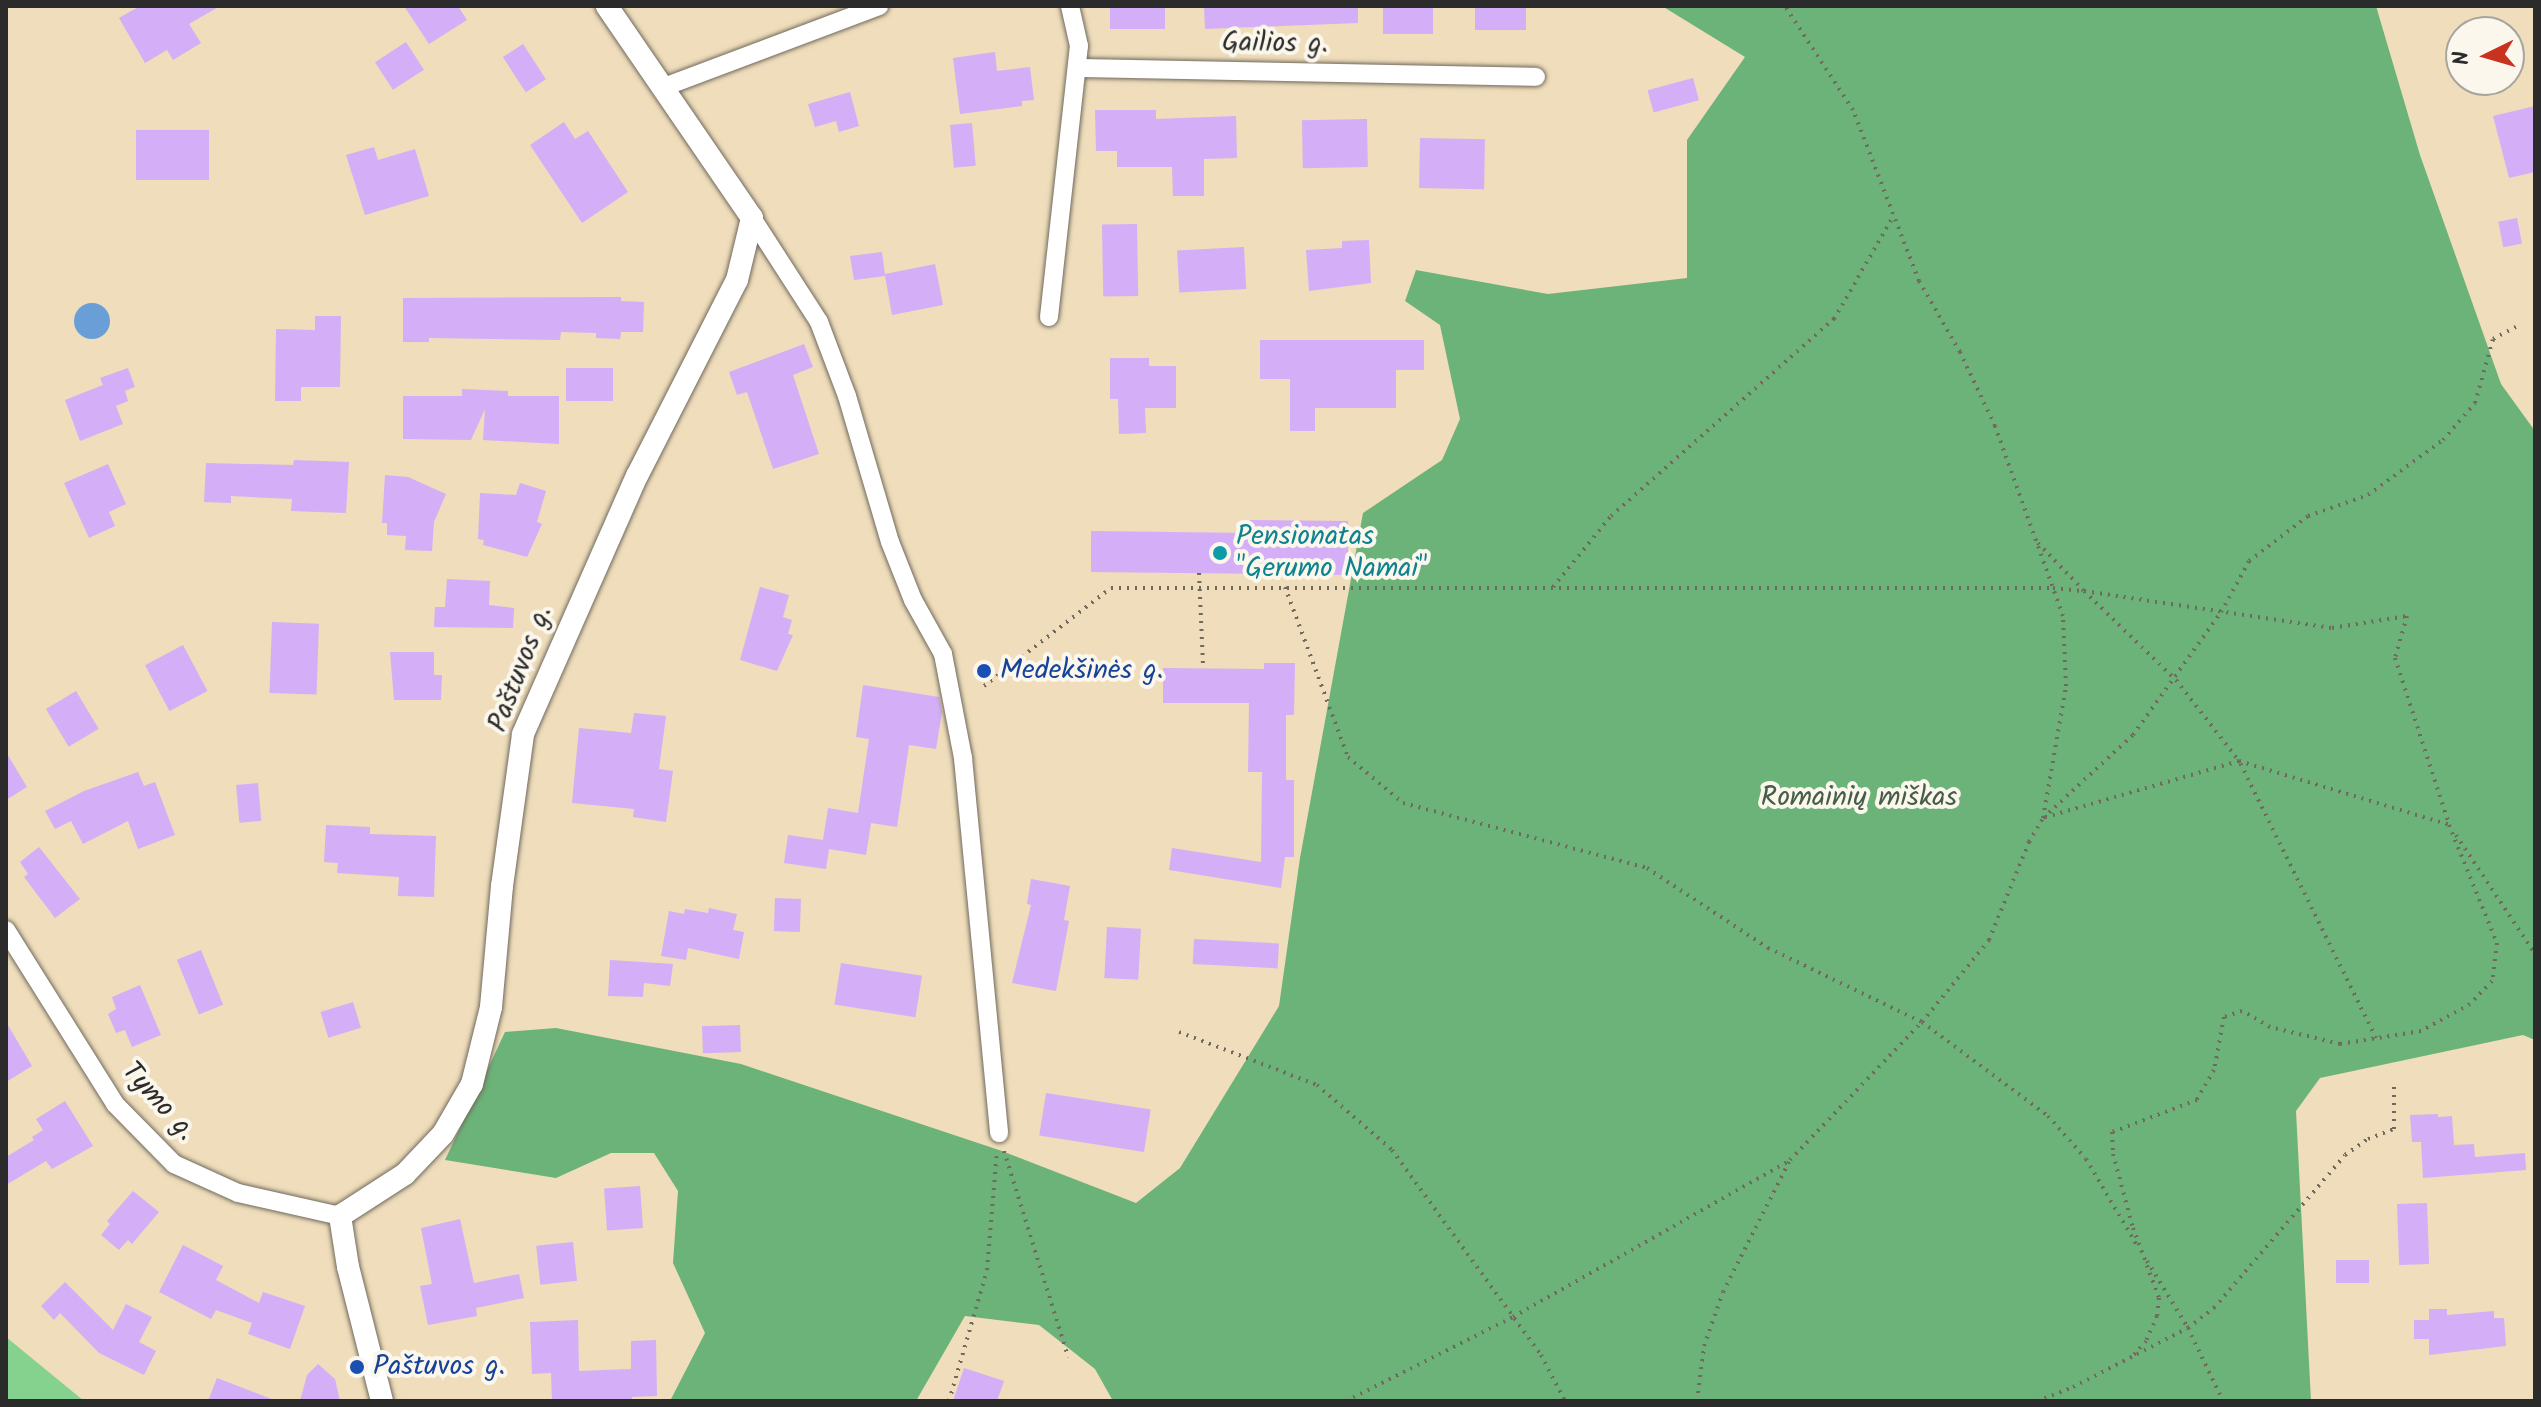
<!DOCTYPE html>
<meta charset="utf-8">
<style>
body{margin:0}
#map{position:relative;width:2541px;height:1407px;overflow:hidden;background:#efddbb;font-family:Kalam,sans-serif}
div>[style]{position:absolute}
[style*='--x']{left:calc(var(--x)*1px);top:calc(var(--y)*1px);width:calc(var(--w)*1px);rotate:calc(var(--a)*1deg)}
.green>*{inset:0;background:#85d18e}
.forest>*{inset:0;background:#6cb379}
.water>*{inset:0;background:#699fd6}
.round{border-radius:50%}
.building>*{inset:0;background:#d4aef7;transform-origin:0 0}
.path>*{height:4px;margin-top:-2px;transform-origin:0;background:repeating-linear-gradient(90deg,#70695d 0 2px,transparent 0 8px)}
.roads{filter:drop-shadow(0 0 2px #70695d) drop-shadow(0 0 2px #70695d)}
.minor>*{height:18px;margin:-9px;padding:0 9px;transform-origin:9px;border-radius:9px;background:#fff}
.tertiary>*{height:22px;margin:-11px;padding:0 11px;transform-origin:11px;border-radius:11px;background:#fff}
.dots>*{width:22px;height:22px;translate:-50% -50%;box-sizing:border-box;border:4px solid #fbf7ec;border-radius:50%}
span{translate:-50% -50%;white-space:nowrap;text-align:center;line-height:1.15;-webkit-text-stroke:8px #fbf7ec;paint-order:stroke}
.street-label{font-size:28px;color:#2b2b2b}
.culture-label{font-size:28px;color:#0d838f}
.left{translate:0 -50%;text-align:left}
.transit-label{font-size:28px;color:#164399}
.park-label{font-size:28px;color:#465d49}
.frame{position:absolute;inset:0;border:8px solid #2b2b2b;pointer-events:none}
.north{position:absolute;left:2445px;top:16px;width:80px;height:80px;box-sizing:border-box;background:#fbf7ec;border:2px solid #a8a59f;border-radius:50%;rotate:265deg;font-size:22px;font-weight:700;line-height:32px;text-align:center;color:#2b2b2b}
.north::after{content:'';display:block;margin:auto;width:28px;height:36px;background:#c8321e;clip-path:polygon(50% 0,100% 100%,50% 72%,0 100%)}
</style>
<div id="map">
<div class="green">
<div style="clip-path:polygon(6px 1337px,84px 1401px,6px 1401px)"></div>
</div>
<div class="forest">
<div style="clip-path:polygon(1662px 6px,2376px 6px,2420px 155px,2501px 384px,2535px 431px,2535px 1040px,2523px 1035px,2320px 1078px,2296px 1111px,2311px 1401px,1113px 1401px,1095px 1369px,1039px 1325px,965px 1316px,916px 1401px,670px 1401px,705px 1333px,673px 1263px,678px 1191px,654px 1153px,611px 1153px,556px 1178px,445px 1160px,505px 1032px,556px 1028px,741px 1064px,999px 1150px,1136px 1203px,1180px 1168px,1279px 1006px,1300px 858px,1363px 513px,1442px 460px,1460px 419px,1440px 325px,1405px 301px,1416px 270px,1548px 294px,1687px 278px,1687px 140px,1745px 57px)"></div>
</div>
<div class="water">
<div class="round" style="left:74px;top:303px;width:36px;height:36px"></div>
</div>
<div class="building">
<div style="clip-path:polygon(140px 6px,220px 6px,189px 24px,201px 43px,173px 60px,167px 50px,145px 63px,119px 18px)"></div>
<div style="clip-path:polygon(404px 6px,458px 6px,467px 20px,429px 44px)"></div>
<div style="left:1110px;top:6px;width:55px;height:23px"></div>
<div style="clip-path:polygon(1204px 6px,1358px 6px,1358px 23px,1205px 29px)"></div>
<div style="left:1383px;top:6px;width:50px;height:28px"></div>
<div style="left:1475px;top:6px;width:51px;height:24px"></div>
<div style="left:406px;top:42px;width:33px;height:37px;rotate:57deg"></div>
<div style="left:523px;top:44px;width:42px;height:24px;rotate:57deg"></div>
<div style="clip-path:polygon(995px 52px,997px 71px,1030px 67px,1034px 100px,1022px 101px,1022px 106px,960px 114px,953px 58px)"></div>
<div style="left:1693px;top:78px;width:23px;height:47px;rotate:75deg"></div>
<div style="clip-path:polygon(850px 92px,859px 126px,839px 132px,836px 121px,815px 127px,808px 104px)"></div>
<div style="clip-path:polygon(2535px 106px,2535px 172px,2509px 178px,2493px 116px)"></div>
<div style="clip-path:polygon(1095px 110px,1156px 110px,1156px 119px,1236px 116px,1237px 158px,1204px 159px,1204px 196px,1173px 196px,1172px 167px,1117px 167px,1117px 151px,1096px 151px)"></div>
<div style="left:1367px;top:119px;width:48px;height:65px;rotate:89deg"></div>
<div style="clip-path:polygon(564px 122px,575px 139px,588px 131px,628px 192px,582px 223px,530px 145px)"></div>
<div style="left:972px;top:123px;width:43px;height:22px;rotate:85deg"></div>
<div style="left:136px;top:130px;width:73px;height:50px"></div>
<div style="left:1420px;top:138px;width:65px;height:50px;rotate:1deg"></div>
<div style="clip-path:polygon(374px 147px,378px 160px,415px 149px,429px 196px,365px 215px,346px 155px)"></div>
<div style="left:2517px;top:218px;width:26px;height:19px;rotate:79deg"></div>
<div style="left:1137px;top:224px;width:72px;height:35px;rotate:89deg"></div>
<div style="clip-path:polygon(1369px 240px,1371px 283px,1309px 291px,1306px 250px,1342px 248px,1342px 241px)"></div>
<div style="left:1244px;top:247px;width:42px;height:67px;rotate:87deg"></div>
<div style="clip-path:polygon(882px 252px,885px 274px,935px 264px,943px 305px,892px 315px,885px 276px,854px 280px,850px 256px)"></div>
<div style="clip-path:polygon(621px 297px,621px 301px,644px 302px,643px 332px,621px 332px,620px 339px,596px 338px,596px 333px,561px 332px,560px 340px,429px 338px,429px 342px,403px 342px,403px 298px)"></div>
<div style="clip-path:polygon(315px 316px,341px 316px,340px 387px,301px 387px,301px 401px,275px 401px,276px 329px,315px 330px)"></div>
<div style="clip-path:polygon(1260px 340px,1424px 340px,1424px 370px,1396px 370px,1396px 408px,1315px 408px,1315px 431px,1290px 431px,1290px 379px,1260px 379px)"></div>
<div style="clip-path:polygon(804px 344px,813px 367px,793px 375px,819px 454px,773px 469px,747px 392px,737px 395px,729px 372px)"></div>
<div style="clip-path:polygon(1110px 358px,1149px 358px,1149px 366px,1176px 366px,1176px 408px,1145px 408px,1146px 433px,1119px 434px,1118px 399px,1110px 399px)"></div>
<div style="clip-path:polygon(128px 368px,135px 387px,125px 391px,128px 401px,116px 406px,123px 424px,80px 441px,65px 400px,103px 385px,100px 378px)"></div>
<div style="left:566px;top:368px;width:47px;height:33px"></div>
<div style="clip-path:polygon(462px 389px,508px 391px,508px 396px,559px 396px,559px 444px,483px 440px,485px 409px,471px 440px,403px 439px,403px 396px,462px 396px)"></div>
<div style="clip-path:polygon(294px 460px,349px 462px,346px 513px,291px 511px,292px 499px,231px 496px,231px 503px,204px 502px,206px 463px,293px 465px)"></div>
<div style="clip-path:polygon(108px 464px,126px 504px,109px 512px,115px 526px,89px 538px,64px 483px)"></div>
<div style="clip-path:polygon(385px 475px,408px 477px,446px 494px,434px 522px,432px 551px,405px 550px,406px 536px,387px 535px,387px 523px,382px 523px)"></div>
<div style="clip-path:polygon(520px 483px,546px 491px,537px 522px,542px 524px,527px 557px,483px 545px,484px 540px,478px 539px,480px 493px,516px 495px)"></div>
<div style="clip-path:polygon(1249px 520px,1348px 521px,1348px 575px,1091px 572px,1091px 531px,1249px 533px)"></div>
<div style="clip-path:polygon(447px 579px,490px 581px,489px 605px,514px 608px,513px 628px,434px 627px,435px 607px,445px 607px)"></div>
<div style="clip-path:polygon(760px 587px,789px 595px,783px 617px,792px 620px,788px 634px,793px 635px,777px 671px,740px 660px)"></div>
<div style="left:272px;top:622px;width:47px;height:71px;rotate:2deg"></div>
<div style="left:183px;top:645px;width:52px;height:43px;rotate:62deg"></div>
<div style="clip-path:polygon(390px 652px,434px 652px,434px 675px,442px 675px,441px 700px,394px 700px)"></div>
<div style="clip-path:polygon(1264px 663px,1295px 663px,1294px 715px,1286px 715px,1286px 780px,1294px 780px,1294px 857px,1285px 857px,1281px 888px,1169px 870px,1172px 848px,1261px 862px,1262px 772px,1248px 772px,1249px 703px,1163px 703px,1163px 668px,1264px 669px)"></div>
<div style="clip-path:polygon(863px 685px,939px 697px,942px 712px,936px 749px,909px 745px,897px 827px,871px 823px,866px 855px,829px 849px,826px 869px,784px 863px,788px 835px,823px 840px,828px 808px,858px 813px,869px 739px,856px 737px)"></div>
<div style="left:76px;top:691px;width:44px;height:35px;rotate:59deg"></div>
<div style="clip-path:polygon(634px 713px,666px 716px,659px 769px,673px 771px,666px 822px,633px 817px,634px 809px,572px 803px,579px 728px,631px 733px)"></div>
<div style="clip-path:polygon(6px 752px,27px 787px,6px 800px)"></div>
<div style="clip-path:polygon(138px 772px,144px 786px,155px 782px,175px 835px,138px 849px,128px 821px,83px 844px,71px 821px,55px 829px,45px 811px,84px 791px)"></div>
<div style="left:258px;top:783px;width:38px;height:22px;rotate:85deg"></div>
<div style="clip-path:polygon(326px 825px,370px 827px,370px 834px,436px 836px,434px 897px,398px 896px,399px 877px,337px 873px,338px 863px,324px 862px)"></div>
<div style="clip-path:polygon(39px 847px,80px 899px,55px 918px,24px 877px,28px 874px,20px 862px)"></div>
<div style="clip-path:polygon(1031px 879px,1070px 886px,1064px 920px,1069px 921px,1056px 991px,1012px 983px,1031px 905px,1027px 904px)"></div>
<div style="left:775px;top:898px;width:26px;height:33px;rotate:2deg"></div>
<div style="clip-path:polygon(709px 908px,737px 914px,733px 930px,744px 932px,739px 959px,688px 948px,686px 960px,661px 956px,669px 911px,684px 914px,685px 909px,708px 913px)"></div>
<div style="left:1107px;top:927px;width:34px;height:51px;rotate:3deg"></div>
<div style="left:1194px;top:939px;width:85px;height:25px;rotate:3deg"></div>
<div style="left:201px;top:950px;width:59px;height:26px;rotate:68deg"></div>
<div style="clip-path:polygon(610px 960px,673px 964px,670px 986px,644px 983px,643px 997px,608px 996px)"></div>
<div style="left:841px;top:963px;width:82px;height:42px;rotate:9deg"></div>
<div style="clip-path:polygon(140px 985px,161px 1035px,132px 1047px,125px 1030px,116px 1033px,108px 1014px,116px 1009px,112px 997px)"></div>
<div style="left:353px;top:1002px;width:27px;height:34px;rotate:73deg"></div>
<div style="clip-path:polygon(6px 1022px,32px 1066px,6px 1082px)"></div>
<div style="left:740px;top:1025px;width:27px;height:38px;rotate:88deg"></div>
<div style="left:1046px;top:1093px;width:106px;height:43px;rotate:9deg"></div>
<div style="clip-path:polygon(65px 1101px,93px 1146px,52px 1169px,46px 1161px,6px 1185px,6px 1157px,34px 1140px,32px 1137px,43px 1130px,36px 1119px)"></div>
<div style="clip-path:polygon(2438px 1114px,2438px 1117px,2452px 1116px,2454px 1145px,2474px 1144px,2475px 1157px,2525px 1153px,2526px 1170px,2423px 1178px,2421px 1142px,2412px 1142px,2410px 1115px)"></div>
<div style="left:640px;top:1186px;width:42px;height:36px;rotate:86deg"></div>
<div style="clip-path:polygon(133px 1191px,159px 1212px,132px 1244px,128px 1240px,119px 1250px,101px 1235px,110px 1224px,107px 1221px)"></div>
<div style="left:2427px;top:1203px;width:61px;height:30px;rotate:88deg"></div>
<div style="clip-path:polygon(460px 1219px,474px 1283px,519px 1274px,524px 1298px,476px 1308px,477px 1316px,428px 1325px,420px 1286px,432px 1284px,421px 1228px)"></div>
<div style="left:573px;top:1242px;width:39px;height:37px;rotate:84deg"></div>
<div style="clip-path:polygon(183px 1245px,223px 1266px,216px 1280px,259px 1303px,263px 1292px,305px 1306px,290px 1349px,248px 1334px,252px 1323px,216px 1310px,211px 1319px,159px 1292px)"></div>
<div style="left:2369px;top:1260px;width:23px;height:33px;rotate:90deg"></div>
<div style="clip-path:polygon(65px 1282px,113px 1330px,126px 1304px,152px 1317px,139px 1342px,156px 1351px,144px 1375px,99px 1353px,60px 1313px,54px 1320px,41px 1306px)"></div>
<div style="clip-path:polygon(2429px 1309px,2447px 1309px,2447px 1315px,2494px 1311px,2494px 1318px,2504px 1318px,2506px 1346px,2429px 1355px,2429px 1339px,2414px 1339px,2414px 1320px,2429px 1320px)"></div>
<div style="clip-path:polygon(578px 1320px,579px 1371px,631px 1369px,631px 1341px,656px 1340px,657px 1396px,632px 1397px,632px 1401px,552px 1401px,551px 1373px,532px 1374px,530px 1322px)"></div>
<div style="clip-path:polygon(318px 1364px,335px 1379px,340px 1401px,300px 1401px,307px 1375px)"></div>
<div style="clip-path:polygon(964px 1368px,1004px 1381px,997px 1401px,953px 1401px)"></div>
<div style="clip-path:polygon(217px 1378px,274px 1400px,273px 1401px,208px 1401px)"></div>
</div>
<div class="path">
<div style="--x:2038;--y:543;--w:66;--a:46.2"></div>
<div style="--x:2084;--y:591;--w:251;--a:8.5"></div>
<div style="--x:2332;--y:628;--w:76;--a:-9.1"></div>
<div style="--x:2407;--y:616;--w:44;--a:105.9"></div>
<div style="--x:2395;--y:658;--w:175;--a:72"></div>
<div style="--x:1199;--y:573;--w:92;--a:87.5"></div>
<div style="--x:1285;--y:587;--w:181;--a:69.7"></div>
<div style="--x:1348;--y:757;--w:72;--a:39.9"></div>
<div style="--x:1403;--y:803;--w:253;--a:14.9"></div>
<div style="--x:1647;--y:868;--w:145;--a:33.5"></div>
<div style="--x:1768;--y:948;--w:171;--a:25.7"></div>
<div style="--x:1922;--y:1022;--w:157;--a:36.7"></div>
<div style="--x:2048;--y:1116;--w:57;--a:48.5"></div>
<div style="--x:2086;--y:1159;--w:99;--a:59.5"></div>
<div style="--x:1553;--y:587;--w:92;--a:-50.8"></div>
<div style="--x:1611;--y:516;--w:298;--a:-41.5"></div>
<div style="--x:1834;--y:319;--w:120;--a:-60"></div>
<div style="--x:984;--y:686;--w:160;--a:-37.7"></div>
<div style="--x:1111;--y:588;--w:942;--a:0"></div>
<div style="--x:2053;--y:588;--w:31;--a:6"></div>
<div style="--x:2084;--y:591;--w:128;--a:44.1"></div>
<div style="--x:2176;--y:680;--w:103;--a:52.1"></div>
<div style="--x:2239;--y:761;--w:220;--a:16.9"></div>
<div style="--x:2449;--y:825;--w:127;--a:67.9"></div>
<div style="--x:2497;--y:943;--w:38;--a:97"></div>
<div style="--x:2492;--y:981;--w:32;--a:134"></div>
<div style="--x:2470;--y:1004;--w:56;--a:151.1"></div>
<div style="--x:2421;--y:1031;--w:82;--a:170.9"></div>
<div style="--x:2340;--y:1044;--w:72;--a:-166.3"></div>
<div style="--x:2270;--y:1027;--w:32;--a:-150"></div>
<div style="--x:2242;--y:1011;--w:19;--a:162"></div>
<div style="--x:2224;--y:1017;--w:54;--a:100.7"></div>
<div style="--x:2214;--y:1070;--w:34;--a:120"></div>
<div style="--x:2197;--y:1100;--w:91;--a:159.4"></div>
<div style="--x:2112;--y:1132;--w:22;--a:87"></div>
<div style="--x:2113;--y:1154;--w:77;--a:74.9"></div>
<div style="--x:2133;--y:1228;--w:75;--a:69.6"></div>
<div style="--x:2159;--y:1298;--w:18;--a:96"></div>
<div style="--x:2157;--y:1316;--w:27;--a:114"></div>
<div style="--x:2146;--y:1341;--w:18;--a:131"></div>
<div style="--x:2456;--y:835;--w:143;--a:56.4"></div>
<div style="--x:1179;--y:1032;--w:148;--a:21"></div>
<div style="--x:1317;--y:1085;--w:99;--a:40.9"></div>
<div style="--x:1392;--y:1150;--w:253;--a:54"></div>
<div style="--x:1541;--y:1355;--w:52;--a:62.4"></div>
<div style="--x:2376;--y:1038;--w:309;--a:-116.3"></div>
<div style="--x:2239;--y:761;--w:204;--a:163.8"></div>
<div style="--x:2043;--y:818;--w:122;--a:-42.7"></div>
<div style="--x:2133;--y:735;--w:151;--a:-54.4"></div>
<div style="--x:2221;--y:612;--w:58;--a:-61.2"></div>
<div style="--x:2249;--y:561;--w:74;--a:-37.3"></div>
<div style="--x:2308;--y:516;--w:64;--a:-19.3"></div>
<div style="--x:2368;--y:495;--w:93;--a:-36.3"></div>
<div style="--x:2443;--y:440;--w:49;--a:-49.1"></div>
<div style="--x:2475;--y:403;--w:66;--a:-74.3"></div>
<div style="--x:2493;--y:339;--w:26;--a:-28"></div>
<div style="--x:1004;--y:1151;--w:216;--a:72.7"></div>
<div style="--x:2147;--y:1261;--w:79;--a:58.5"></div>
<div style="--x:2188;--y:1328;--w:81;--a:64.4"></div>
<div style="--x:949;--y:1401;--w:136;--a:-73.8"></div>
<div style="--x:987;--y:1270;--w:119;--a:-85.2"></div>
<div style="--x:1346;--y:1401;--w:187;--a:-26.7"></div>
<div style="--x:1513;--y:1317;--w:315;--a:-29.5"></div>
<div style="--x:1697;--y:1401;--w:55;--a:-82.7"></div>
<div style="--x:1704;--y:1346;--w:57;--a:-70.6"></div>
<div style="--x:1723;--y:1292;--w:148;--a:-63.1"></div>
<div style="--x:1790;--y:1160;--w:191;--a:-46.3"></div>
<div style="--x:1922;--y:1022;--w:106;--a:-50.7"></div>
<div style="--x:1989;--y:940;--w:106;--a:-67.8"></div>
<div style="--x:2029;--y:842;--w:28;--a:-60"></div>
<div style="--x:2043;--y:818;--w:134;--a:-80.1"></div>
<div style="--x:2066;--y:686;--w:70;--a:-92.5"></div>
<div style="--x:2063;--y:616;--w:202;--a:-109.7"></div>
<div style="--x:1995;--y:426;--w:82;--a:-115.3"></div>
<div style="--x:1960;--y:352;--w:82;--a:-120"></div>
<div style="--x:1919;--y:281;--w:183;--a:-111.1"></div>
<div style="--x:1853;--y:110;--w:124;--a:-123.2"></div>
<div style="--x:2037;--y:1401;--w:39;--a:-21"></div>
<div style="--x:2073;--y:1387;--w:129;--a:-27.2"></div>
<div style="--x:2188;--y:1328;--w:33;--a:-38"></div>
<div style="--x:2214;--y:1308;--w:201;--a:-49.4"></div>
<div style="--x:2345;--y:1155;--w:28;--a:-35"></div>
<div style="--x:2368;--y:1139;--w:28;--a:-21"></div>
<div style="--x:2394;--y:1129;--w:46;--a:-90"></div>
</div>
<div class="roads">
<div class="minor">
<div style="--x:1077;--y:68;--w:459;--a:1.1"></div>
<div style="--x:664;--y:87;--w:230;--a:-20.6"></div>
<div style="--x:752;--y:218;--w:124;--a:57.2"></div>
<div style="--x:819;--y:322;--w:79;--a:69.3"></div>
<div style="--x:847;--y:396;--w:152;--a:73.6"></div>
<div style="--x:890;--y:542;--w:62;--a:68.4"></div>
<div style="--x:913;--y:600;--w:62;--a:60.9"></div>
<div style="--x:943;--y:654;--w:106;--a:79.1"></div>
<div style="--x:963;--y:758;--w:377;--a:84.5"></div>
<div style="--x:1049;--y:317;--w:273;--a:-83.7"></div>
<div style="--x:1079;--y:46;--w:41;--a:-102.7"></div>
<div style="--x:6;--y:930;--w:205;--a:57.9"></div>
<div style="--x:115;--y:1104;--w:84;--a:45.5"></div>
<div style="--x:174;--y:1164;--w:70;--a:24.4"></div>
<div style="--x:238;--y:1193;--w:105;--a:12.7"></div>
</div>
<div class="tertiary">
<div style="--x:382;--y:1401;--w:138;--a:-104.2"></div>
<div style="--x:348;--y:1267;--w:52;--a:-98.9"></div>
<div style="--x:340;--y:1216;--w:77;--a:-32.9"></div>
<div style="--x:405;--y:1174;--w:55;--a:-46.5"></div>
<div style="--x:443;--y:1134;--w:58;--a:-59.9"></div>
<div style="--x:472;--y:1084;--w:79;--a:-76.1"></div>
<div style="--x:491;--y:1007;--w:121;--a:-84.8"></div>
<div style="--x:502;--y:886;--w:153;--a:-82.1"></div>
<div style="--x:523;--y:734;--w:282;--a:-66.2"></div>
<div style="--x:637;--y:476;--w:220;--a:-63"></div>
<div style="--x:737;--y:280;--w:64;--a:-76.4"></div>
<div style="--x:752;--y:218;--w:257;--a:-124.4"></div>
</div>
</div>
<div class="dots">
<div style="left:1220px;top:553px;background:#0f9aa8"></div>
<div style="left:984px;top:671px;background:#1a4fb4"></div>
<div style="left:357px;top:1367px;background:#1a4fb4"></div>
</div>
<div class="street-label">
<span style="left:1275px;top:44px;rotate:1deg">Gailios g.</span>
<span style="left:521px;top:669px;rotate:-69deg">Paštuvos g.</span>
<span style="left:158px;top:1102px;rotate:48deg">Tymo g.</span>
</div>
<div class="culture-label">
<span class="left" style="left:1236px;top:553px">Pensionatas<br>"Gerumo Namai"</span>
</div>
<div class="transit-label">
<span class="left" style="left:1000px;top:671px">Medekšinės g.</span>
<span class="left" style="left:373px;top:1367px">Paštuvos g.</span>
</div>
<div class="park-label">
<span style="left:1859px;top:798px">Romainių miškas</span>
</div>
<div class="frame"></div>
<div class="north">N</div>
</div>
